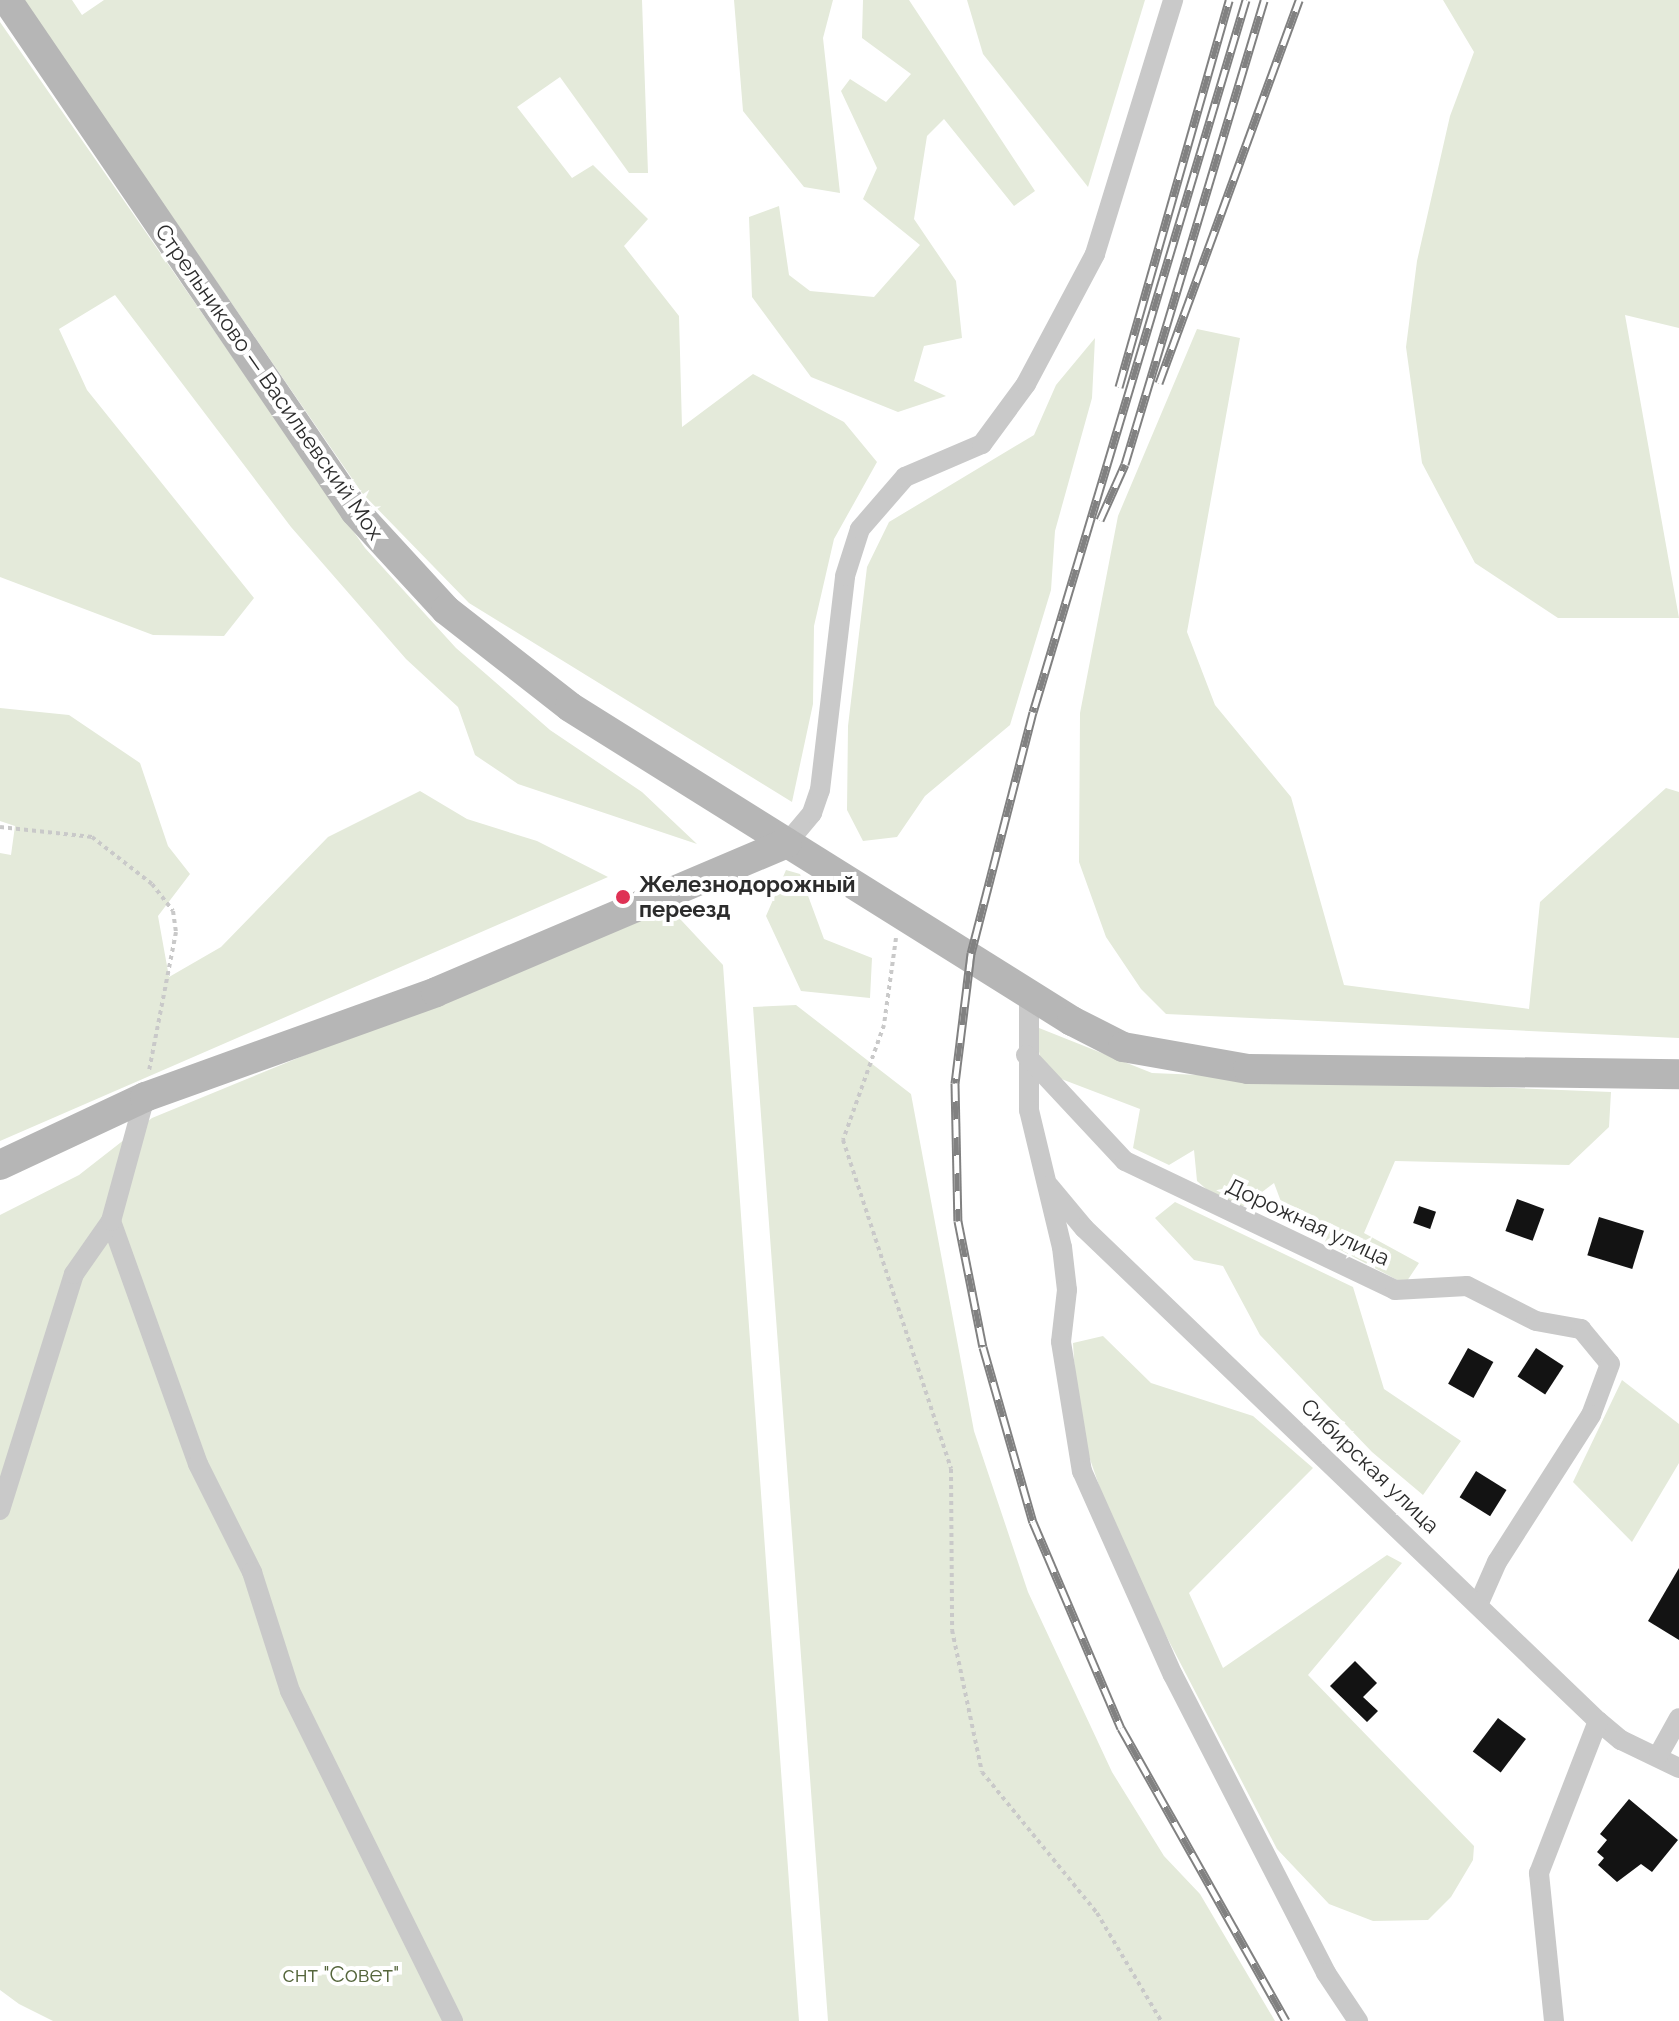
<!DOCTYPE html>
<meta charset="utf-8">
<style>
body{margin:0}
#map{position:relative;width:1679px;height:2021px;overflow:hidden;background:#fff;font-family:Raleway,sans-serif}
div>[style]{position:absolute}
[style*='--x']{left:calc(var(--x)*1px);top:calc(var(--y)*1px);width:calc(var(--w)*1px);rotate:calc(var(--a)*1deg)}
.green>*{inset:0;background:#e4eada}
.building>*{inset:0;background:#131313;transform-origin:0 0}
.path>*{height:4px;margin-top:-2px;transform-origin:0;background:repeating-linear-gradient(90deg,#c9c9c9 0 4px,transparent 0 8px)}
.street>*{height:20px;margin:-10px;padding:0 10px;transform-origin:10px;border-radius:10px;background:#c9c9c9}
.secondary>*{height:30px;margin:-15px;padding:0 15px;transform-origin:15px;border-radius:15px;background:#b6b6b6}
.rail>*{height:9px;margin-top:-4.5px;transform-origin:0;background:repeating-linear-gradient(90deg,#fff 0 18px,#818181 0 36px);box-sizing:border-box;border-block:2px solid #818181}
.dots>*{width:22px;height:22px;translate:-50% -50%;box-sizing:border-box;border:4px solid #fff;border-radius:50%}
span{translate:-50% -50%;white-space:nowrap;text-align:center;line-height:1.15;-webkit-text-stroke:8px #fff;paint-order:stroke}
.street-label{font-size:22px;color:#2c2c2c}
.poi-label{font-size:22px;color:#2c2c2c;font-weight:700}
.left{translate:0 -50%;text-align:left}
.park-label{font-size:22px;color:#55663c}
</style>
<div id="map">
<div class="green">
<div style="clip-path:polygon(23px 0,72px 0,82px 15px,104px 0,642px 0,648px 173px,629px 173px,560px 77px,517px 107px,572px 178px,593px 165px,648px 219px,624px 246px,679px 316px,682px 427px,753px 374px,844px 422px,877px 462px,834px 539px,814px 626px,813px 704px,792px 802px,469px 603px,362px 493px)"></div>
<div style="clip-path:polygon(734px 0,833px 0,823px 38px,840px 193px,804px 187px,743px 111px)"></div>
<div style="clip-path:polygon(863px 0,909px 0,1035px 191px,1014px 206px,944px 119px,927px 136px,914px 219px,956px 281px,962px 338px,924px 346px,914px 381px,946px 396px,898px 412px,811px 377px,752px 297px,749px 217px,779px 206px,789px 275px,810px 291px,874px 297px,920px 245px,863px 199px,877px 168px,841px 91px,850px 79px,886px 102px,911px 74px,862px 38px)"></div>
<div style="clip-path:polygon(967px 0,1145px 0,1088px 187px,983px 54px)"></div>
<div style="clip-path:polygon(1443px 0,1679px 0,1679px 328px,1625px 315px,1679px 618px,1558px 618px,1475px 563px,1422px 463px,1406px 347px,1417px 261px,1450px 116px,1474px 52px)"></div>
<div style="clip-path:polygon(0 22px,365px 548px,456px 648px,550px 730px,642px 792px,697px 844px,518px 784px,475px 755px,458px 707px,406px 659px,291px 527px,115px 295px,59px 329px,87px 390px,254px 598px,224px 636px,153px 635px,0 577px)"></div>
<div style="clip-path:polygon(1197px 329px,1240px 338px,1187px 632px,1215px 705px,1291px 797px,1344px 985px,1529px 1009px,1540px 902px,1666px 788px,1679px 792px,1679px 1038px,1166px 1014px,1141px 989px,1106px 937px,1079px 862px,1080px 713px,1118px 516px)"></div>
<div style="clip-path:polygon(1095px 338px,1092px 398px,1055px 531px,1051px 590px,1010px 725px,925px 796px,897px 837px,863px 841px,847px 810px,848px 726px,867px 567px,889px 522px,1034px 435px,1056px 385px)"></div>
<div style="clip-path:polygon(0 708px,69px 715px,140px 763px,168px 846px,190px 874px,158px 916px,169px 977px,221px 947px,328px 837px,420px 791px,467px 819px,537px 841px,608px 877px,0 1141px,0 853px,11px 855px,15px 826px,0 821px)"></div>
<div style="clip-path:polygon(786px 870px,800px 874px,824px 939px,872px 958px,870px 998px,801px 991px,766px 916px)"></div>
<div style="clip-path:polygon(668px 906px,723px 965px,799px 2021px,53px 2021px,19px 2004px,0 1990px,0 1215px,79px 1175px,152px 1118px)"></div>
<div style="clip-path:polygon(796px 1005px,911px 1094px,974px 1431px,1028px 1592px,1112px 1772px,1164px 1856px,1200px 1894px,1275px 2021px,828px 2021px,753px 1007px)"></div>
<div style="clip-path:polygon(1034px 1026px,1152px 1073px,1611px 1092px,1609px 1127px,1569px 1165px,1395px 1161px,1364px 1233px,1419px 1263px,1405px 1284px,1289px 1223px,1274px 1183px,1234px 1213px,1197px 1181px,1194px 1150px,1169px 1165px,1133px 1148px,1140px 1109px,1043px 1072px)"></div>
<div style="clip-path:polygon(1175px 1202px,1353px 1287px,1384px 1389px,1461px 1441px,1423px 1495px,1372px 1452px,1260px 1335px,1223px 1266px,1194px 1260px,1155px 1218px)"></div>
<div style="clip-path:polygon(1103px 1336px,1151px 1383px,1253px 1416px,1313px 1468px,1189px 1593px,1223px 1668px,1387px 1555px,1402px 1563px,1308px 1675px,1474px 1846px,1473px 1860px,1451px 1897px,1428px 1920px,1373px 1921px,1329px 1904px,1277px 1849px,1120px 1547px,1078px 1424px,1073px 1343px)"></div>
<div style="clip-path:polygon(1622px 1380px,1679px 1424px,1679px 1463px,1632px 1542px,1573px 1482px)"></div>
</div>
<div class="building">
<div style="left:1517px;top:1199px;width:29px;height:34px;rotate:20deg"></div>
<div style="left:1419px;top:1206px;width:18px;height:18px;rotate:19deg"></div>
<div style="left:1599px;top:1217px;width:47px;height:40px;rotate:17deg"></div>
<div style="left:1468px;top:1348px;width:29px;height:41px;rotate:29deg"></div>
<div style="left:1536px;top:1348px;width:33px;height:34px;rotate:33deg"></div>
<div style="left:1476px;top:1471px;width:36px;height:31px;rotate:32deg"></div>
<div style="clip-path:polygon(1679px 1568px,1679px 1640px,1648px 1621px)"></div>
<div style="clip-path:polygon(1355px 1661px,1377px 1683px,1363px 1697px,1378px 1711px,1367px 1722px,1330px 1686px)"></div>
<div style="left:1498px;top:1718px;width:35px;height:42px;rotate:37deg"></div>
<div style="clip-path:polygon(1629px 1799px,1678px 1840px,1652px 1872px,1641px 1864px,1617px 1882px,1598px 1865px,1604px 1858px,1597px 1852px,1607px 1840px,1600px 1834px)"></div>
</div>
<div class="path">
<div style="--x:0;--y:827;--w:93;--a:6.2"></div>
<div style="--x:92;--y:837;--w:76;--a:38.1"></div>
<div style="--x:152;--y:884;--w:34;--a:52"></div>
<div style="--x:173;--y:911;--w:21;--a:82"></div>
<div style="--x:176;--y:932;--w:142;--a:101"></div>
<div style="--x:896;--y:938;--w:88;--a:97.9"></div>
<div style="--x:884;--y:1025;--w:122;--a:109.6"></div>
<div style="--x:843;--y:1140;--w:346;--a:71.8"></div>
<div style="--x:951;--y:1469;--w:161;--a:89.6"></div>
<div style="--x:952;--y:1630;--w:145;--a:78.1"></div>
<div style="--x:982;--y:1772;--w:182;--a:50.8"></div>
<div style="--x:1097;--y:1913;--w:126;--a:59.3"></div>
</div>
<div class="street">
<div style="--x:787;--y:843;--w:39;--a:-50"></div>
<div style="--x:812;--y:813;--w:24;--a:-71"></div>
<div style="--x:820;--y:790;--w:215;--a:-83.3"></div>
<div style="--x:845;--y:576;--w:49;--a:-72.3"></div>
<div style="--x:860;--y:529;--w:69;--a:-49.1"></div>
<div style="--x:905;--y:477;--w:84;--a:-23.2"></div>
<div style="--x:982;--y:444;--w:74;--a:-53.7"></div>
<div style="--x:1026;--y:384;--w:147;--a:-62"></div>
<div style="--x:1095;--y:254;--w:266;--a:-72.9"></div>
<div style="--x:1029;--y:992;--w:118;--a:90"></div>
<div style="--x:1029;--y:1110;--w:141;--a:76.5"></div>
<div style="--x:1062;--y:1247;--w:43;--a:83.4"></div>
<div style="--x:1067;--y:1290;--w:52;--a:96.6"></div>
<div style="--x:1061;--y:1342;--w:131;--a:80.8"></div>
<div style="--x:1082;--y:1471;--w:223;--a:66"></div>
<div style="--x:1173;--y:1675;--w:335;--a:62.8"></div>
<div style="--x:1326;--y:1973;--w:58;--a:56.3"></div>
<div style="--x:1026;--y:1055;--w:145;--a:47"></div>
<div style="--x:1125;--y:1161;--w:299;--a:25.5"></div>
<div style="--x:1395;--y:1290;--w:72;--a:-3.2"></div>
<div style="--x:1467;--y:1286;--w:77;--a:26.9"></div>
<div style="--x:1536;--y:1321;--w:46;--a:10.1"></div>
<div style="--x:1581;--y:1329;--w:45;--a:50.4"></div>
<div style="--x:1610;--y:1364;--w:54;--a:110.4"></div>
<div style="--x:1591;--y:1415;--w:174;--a:122.6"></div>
<div style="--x:1497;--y:1562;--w:47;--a:113.8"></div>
<div style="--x:1049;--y:1186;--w:55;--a:50.2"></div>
<div style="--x:1084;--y:1228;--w:712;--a:43.81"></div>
<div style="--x:1598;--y:1721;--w:30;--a:40"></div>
<div style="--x:1621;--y:1740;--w:64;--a:25.8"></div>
<div style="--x:111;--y:1221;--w:258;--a:70.3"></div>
<div style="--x:198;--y:1464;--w:121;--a:63.4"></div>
<div style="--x:252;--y:1572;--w:125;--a:72.3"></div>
<div style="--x:290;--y:1691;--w:368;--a:63.7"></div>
<div style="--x:0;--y:1510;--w:247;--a:-72.6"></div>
<div style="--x:74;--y:1274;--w:65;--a:-55.1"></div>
<div style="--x:111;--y:1221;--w:129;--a:-74.7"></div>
<div style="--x:1659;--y:1754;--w:41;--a:-60.9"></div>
<div style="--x:1554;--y:2021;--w:149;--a:-95.8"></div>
<div style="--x:1539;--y:1873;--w:163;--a:-68.8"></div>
</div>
<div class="secondary">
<div style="--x:7;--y:0;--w:618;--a:55.74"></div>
<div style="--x:355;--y:511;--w:134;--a:47.4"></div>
<div style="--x:446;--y:610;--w:157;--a:38"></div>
<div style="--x:570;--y:707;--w:592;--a:32.03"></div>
<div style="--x:1072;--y:1021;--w:57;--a:27"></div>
<div style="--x:1123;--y:1047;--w:127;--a:10"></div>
<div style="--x:1248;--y:1069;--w:431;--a:0.7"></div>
<div style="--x:0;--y:1165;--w:160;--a:-25.1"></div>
<div style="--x:145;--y:1097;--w:309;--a:-19.8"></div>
<div style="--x:436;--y:992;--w:381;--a:-23"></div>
</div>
<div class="rail">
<div style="--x:1246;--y:0;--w:743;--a:106.65"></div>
<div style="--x:1033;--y:712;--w:249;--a:104.4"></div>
<div style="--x:971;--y:953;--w:131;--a:97"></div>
<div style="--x:955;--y:1083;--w:138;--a:88.8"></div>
<div style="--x:958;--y:1221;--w:128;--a:78.8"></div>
<div style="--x:983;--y:1347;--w:182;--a:74.1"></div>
<div style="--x:1033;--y:1522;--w:224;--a:66.9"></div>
<div style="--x:1121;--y:1728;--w:336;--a:60.6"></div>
<div style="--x:1159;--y:383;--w:408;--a:-69.9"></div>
<div style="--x:1119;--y:387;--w:402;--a:-74.1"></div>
<div style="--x:1100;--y:520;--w:61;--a:-65.9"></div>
<div style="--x:1125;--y:464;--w:484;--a:-73.3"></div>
</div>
<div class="dots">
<div style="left:623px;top:897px;background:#df3255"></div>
</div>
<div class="street-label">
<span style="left:269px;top:382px;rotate:55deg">Стрельниково — Васильевский Мох</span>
<span style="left:1308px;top:1222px;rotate:25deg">Дорожная улица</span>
<span style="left:1370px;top:1466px;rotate:44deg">Сибирская улица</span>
</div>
<div class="poi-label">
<span class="left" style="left:639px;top:897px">Железнодорожный<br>переезд</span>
</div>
<div class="park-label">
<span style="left:341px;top:1975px">снт "Совет"</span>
</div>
</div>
